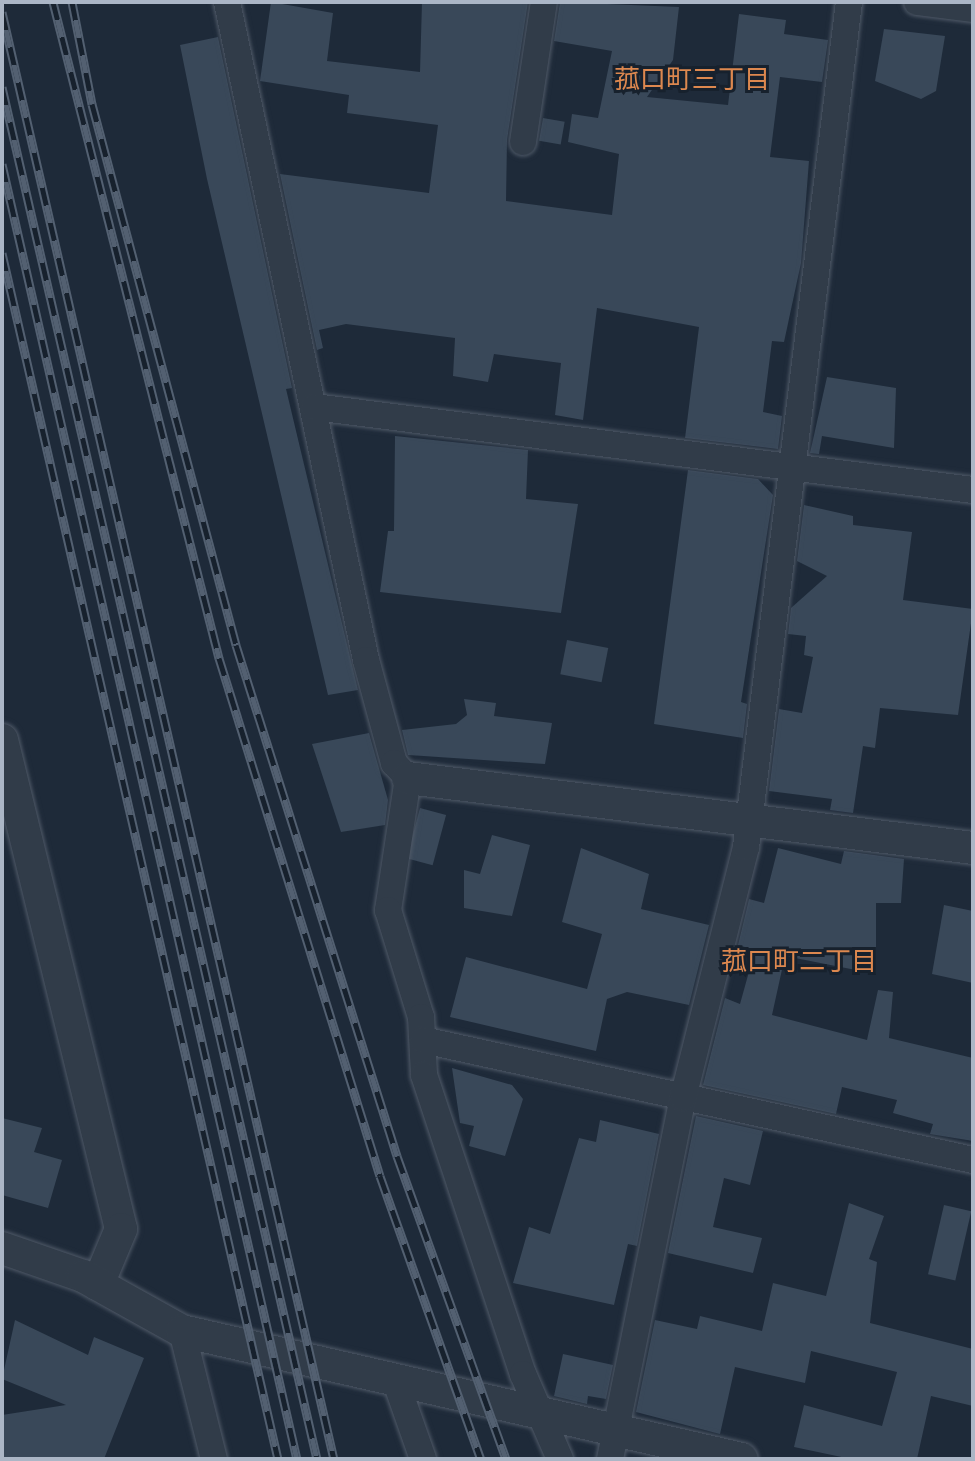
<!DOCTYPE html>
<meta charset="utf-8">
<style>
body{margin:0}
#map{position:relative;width:975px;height:1461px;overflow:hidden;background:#1e2a39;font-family:"Fira Sans","Noto Sans JP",sans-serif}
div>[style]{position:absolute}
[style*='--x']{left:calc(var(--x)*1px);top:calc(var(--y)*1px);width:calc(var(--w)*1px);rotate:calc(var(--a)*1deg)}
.building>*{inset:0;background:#394859;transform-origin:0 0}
.roads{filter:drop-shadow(0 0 2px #4f5967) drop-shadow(0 0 2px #4f5967)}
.minor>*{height:26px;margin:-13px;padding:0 13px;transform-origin:13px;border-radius:13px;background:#313c49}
.tertiary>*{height:32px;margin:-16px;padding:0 16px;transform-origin:16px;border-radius:16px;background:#313c49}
.rail>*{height:9px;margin-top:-4.5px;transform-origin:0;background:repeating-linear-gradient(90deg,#17212d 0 18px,#536071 0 36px);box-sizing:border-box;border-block:2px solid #536071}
span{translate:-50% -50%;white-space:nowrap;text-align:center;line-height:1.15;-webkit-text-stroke:6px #17212d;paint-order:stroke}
.neighbourhood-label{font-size:26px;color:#dd884f}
.frame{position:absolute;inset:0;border:4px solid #abb6c6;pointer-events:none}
</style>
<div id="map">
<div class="building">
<div style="clip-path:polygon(271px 2px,333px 13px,327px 61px,420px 72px,422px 2px,528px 2px,507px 140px,506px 201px,612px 215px,619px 154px,568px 142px,572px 114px,598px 118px,612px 51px,554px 41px,560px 2px,679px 7px,673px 60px,647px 97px,728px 105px,739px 14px,786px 20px,784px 34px,828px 40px,822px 82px,780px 77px,770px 157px,809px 161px,801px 263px,784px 342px,772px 341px,763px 412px,782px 416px,778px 449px,685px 438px,699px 327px,597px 308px,583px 420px,555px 415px,561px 363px,494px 354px,488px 382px,453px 376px,455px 338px,346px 324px,319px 330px,323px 348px,317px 350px,280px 174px,429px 193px,438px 125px,347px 113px,349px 95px,260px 81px)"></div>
<div style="clip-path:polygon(884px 29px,945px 36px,936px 91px,921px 99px,875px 81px)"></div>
<div style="clip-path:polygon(218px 37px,292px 388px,286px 389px,358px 690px,328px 695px,207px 179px,180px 45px)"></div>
<div style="left:543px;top:118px;width:22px;height:23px;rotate:10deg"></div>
<div style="clip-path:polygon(827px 377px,896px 388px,894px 448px,822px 436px,819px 454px,810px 453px)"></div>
<div style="clip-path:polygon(395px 436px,528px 450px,526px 499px,578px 504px,561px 613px,380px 592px,388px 531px,394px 531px)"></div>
<div style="clip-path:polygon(688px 470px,758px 479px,773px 495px,741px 702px,747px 704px,743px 738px,654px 724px)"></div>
<div style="clip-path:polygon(804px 505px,853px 516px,853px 525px,912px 532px,903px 600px,973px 609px,958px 715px,880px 708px,875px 748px,863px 746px,853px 813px,830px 810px,832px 799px,769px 791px,779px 709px,802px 713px,813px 657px,804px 655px,806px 636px,788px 634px,791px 608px,827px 576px,797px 561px)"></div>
<div style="left:567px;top:640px;width:42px;height:35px;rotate:11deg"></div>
<div style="clip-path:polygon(464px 699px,496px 703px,494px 716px,552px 723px,545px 764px,408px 755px,402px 730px,456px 724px,467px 715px)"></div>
<div style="clip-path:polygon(369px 733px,388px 800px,385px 825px,341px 832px,312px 744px)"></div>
<div style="left:420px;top:808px;width:27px;height:52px;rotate:15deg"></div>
<div style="clip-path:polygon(492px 835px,530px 845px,512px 916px,464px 908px,464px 870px,480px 874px)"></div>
<div style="clip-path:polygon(581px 848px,649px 874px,641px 909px,709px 925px,689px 1005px,627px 992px,607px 999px,596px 1051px,450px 1017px,466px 957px,587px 989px,602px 934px,562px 922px)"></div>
<div style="clip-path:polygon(778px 848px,841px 864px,844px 851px,904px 859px,901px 903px,876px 903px,876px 974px,785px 956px,772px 1015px,867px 1040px,878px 990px,893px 992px,889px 1038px,973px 1058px,973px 1141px,930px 1134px,933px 1124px,893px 1113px,897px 1100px,842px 1087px,836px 1114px,703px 1085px,725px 998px,740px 1004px,755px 950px,738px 945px,749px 899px,764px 903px)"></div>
<div style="clip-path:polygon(944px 905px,973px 911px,973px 983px,932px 974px)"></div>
<div style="clip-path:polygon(452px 1068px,512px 1085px,523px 1099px,505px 1156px,469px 1146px,474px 1126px,460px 1123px)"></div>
<div style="clip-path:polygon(696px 1116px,763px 1131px,750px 1185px,724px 1178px,713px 1227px,762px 1238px,753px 1273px,668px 1253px)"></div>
<div style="clip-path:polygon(2px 1118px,42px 1128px,34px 1152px,62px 1160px,48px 1208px,2px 1195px)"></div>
<div style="clip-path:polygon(600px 1120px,659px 1134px,637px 1246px,628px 1244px,614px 1305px,513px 1283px,529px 1227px,550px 1234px,579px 1138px,596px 1142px)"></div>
<div style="clip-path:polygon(849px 1203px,884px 1216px,869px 1259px,877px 1262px,870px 1323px,973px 1349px,973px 1406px,931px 1396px,917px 1459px,851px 1459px,794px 1447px,804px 1405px,882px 1426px,897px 1372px,811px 1351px,805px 1383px,735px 1367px,720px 1434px,636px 1412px,655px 1320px,697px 1329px,700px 1316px,762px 1331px,773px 1283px,826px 1296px)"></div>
<div style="left:944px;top:1205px;width:28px;height:71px;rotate:13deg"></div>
<div style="clip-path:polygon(15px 1320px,88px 1355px,94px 1337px,144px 1358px,104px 1459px,2px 1459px,2px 1415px,66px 1405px,2px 1379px)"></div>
<div style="clip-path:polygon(563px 1354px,613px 1365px,606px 1399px,588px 1396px,587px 1404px,554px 1396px)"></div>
</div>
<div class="roads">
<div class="minor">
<div style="--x:227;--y:2;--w:673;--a:78.07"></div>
<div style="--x:366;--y:660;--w:107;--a:74.8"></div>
<div style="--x:394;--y:763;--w:21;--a:47"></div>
<div style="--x:408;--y:778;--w:134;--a:98.6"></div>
<div style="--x:388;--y:910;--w:112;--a:72.9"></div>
<div style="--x:421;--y:1017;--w:58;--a:87"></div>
<div style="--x:424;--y:1075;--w:315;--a:71.7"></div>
<div style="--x:523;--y:1374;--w:93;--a:66.5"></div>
<div style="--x:917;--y:2;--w:56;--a:7.1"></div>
<div style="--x:523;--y:142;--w:142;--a:-81.5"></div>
<div style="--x:314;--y:407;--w:664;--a:7.18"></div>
<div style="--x:423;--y:1040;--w:563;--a:12.31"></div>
<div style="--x:182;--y:1331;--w:132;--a:76"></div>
<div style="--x:397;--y:1385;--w:78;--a:70.6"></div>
<div style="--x:610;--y:1459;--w:368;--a:-78.6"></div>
<div style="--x:683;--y:1098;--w:259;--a:-75.9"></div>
<div style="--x:746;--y:847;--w:851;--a:-83.05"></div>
</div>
<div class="tertiary">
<div style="--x:2;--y:740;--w:503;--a:76.32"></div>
<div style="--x:121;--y:1229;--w:60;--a:112.7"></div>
<div style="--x:408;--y:778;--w:569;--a:7.06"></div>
<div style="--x:2;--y:1248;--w:86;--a:19.1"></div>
<div style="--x:83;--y:1276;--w:113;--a:29.1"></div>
<div style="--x:182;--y:1331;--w:574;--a:12.88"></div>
</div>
</div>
<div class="rail">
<div style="--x:53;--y:2;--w:677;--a:75.8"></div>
<div style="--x:219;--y:658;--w:542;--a:72.73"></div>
<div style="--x:380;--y:1176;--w:300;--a:70.4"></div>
<div style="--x:72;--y:2;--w:104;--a:78.9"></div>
<div style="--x:92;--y:104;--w:560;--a:75.09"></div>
<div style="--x:236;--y:645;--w:536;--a:72.51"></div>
<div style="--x:397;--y:1156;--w:322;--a:70.2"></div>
<div style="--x:2;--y:12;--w:1485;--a:77.08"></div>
<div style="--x:2;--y:87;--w:1408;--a:77.07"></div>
<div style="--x:2;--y:164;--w:1328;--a:77.17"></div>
<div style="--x:2;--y:253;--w:1237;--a:77.11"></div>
</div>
<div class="neighbourhood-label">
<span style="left:692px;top:80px">菰口町三丁目</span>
<span style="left:799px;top:962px">菰口町二丁目</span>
</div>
<div class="frame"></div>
</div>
